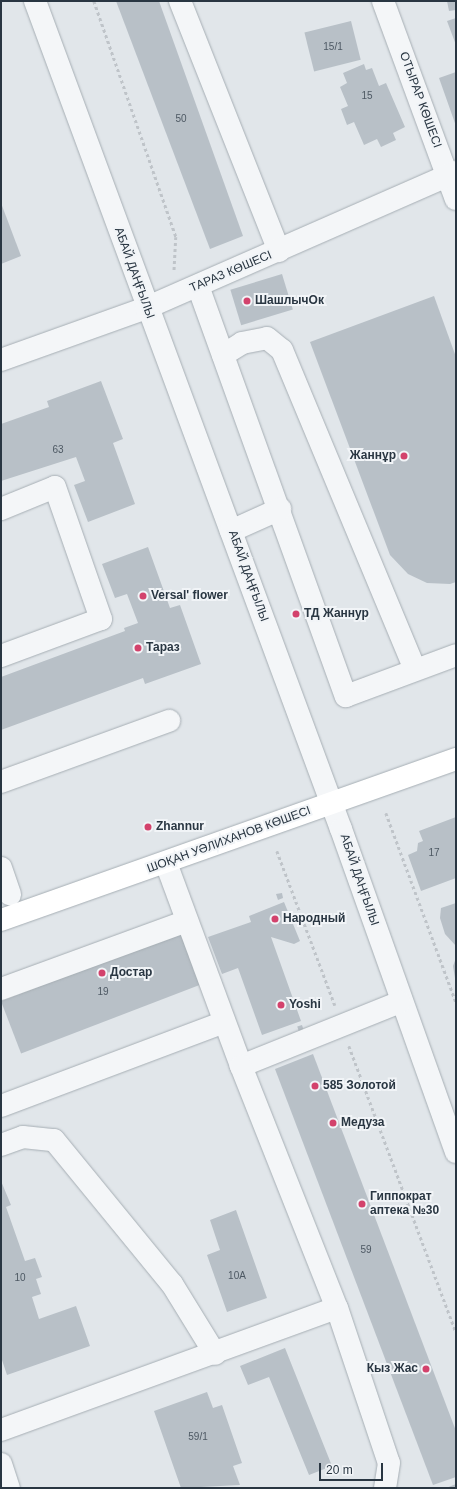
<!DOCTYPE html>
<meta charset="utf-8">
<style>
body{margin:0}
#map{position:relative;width:457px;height:1489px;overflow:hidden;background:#e1e6ea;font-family:Helvetica,sans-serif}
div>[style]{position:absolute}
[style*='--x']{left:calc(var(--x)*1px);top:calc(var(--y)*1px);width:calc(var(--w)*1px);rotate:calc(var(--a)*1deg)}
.building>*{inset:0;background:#b8c0c7;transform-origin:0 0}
.path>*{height:2.5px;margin-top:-1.25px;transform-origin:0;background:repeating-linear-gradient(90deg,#bfc4c9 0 3px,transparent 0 6px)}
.roads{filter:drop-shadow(0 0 1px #a6aeb4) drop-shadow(0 0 1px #a6aeb4)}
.minor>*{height:22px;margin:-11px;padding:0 11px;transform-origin:11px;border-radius:11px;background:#f4f6f8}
.major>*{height:22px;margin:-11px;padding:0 11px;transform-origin:11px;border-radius:11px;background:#fff}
.dots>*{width:11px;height:11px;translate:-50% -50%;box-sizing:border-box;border:2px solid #f1f4f7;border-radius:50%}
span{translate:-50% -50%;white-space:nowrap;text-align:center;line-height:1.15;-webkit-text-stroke:4px #f1f4f7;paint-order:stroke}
.number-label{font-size:10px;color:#4d5863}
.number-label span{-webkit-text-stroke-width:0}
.street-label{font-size:12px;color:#293642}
.poi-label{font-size:12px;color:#293642;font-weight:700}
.left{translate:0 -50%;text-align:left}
.right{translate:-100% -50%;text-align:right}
.frame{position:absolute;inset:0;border:2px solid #293642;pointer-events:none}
.scale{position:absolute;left:319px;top:1463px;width:64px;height:18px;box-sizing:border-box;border:2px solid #293642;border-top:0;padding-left:5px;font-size:12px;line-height:14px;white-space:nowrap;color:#293642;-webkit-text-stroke:3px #f1f4f7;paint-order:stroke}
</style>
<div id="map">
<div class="building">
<div style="clip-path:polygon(116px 1px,159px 1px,243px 236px,210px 249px)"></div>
<div style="clip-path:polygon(447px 1px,456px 1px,456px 10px,449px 11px)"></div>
<div style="clip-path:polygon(456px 18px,456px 45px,447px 21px)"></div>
<div style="left:351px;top:21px;width:40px;height:48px;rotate:76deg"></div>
<div style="clip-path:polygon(364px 64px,366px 70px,372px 68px,379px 86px,386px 83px,405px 127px,393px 133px,396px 140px,381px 147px,377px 139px,364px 145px,354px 122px,347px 125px,341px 109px,348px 106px,340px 87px,347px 83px,343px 73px)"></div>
<div style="clip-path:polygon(456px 72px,456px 126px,439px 78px)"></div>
<div style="clip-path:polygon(1px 203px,21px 256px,1px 264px)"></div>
<div style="left:282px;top:274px;width:37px;height:54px;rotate:73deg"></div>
<div style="clip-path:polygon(434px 296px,456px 357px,456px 582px,450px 584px,427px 583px,408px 574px,390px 555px,310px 342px)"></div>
<div style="clip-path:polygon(101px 381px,123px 439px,113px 443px,135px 504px,88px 522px,74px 485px,85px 481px,76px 457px,1px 481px,1px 424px,49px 407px,47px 401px)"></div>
<div style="clip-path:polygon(148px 547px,170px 608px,180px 605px,201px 664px,145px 684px,143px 678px,1px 730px,1px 677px,125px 631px,124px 628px,138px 623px,127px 594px,115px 598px,102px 564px)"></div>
<div style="clip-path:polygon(456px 817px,456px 878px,421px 891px,408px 855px,417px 851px,418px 843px,423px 841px,419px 831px)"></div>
<div style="clip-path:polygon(282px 893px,283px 898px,278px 900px,276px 894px)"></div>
<div style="clip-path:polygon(284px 902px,300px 941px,294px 944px,271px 937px,301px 1021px,262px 1035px,238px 968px,222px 974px,208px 937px,251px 922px,249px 916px)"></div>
<div style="clip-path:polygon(456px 903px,456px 946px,445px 934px,440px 918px,441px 908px)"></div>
<div style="left:184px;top:931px;width:56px;height:196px;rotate:69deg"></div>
<div style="clip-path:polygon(456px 958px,456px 984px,453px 966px)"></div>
<div style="left:302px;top:1025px;width:6px;height:5px;rotate:72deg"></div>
<div style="clip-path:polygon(313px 1054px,456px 1431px,456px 1477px,433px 1485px,275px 1069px)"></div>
<div style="clip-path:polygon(1px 1181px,11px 1205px,6px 1207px,25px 1261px,35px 1258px,42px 1277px,36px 1279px,41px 1294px,32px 1297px,39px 1319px,76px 1306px,90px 1346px,7px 1375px,1px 1357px)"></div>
<div style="clip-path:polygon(236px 1210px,267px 1298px,227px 1312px,207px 1255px,220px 1250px,210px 1220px)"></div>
<div style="clip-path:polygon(285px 1348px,332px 1466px,309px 1475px,269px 1377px,248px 1385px,240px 1366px)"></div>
<div style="clip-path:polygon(207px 1392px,213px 1408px,222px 1405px,242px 1463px,233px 1466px,240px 1485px,181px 1488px,154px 1411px)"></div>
<div style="clip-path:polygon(456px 1484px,456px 1488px,446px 1488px)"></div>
</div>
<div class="path">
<div style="--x:94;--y:1;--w:250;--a:70.8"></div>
<div style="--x:176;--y:237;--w:35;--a:93"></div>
<div style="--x:386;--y:813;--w:202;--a:69.7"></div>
<div style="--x:277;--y:851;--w:165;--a:69.4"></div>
<div style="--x:349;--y:1046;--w:305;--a:69.5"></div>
</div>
<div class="roads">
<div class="minor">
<div style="--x:35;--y:1;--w:883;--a:69.72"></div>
<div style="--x:341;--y:829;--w:343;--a:70.4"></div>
<div style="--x:180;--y:1;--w:269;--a:68.4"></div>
<div style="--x:383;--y:1;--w:211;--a:69.8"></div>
<div style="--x:198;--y:286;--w:436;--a:70.2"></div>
<div style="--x:346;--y:696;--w:117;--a:-20.4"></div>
<div style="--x:223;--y:355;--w:22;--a:-32"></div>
<div style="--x:242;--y:343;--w:25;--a:-11"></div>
<div style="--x:267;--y:338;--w:19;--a:39"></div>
<div style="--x:282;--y:350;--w:346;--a:67.4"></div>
<div style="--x:1;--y:360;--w:154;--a:-19.7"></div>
<div style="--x:146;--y:308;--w:339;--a:-23.7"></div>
<div style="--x:1;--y:509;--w:58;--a:-22.2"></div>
<div style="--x:55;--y:487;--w:140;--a:70.8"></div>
<div style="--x:101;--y:619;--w:107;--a:159.7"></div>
<div style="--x:231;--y:531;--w:54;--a:-24.2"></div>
<div style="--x:1;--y:782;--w:179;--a:-20"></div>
<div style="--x:166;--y:863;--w:216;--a:69.7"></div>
<div style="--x:241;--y:1066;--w:171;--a:-21.9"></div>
<div style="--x:1;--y:868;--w:28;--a:71"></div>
<div style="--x:1;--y:989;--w:198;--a:-20.1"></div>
<div style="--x:241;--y:1066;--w:260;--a:68.4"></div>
<div style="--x:337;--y:1308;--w:163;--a:71.5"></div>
<div style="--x:389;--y:1463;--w:25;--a:99"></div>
<div style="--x:1;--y:1106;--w:238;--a:-20.6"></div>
<div style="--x:1;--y:1145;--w:23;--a:-20"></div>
<div style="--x:23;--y:1137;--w:31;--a:6"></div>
<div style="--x:54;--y:1140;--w:186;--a:50.7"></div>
<div style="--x:172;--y:1284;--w:82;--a:58.4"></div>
<div style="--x:1;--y:1430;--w:357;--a:-20"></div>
<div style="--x:1;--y:1464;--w:25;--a:72"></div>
</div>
<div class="major">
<div style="--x:1;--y:920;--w:483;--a:-19.5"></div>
</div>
</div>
<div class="dots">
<div style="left:247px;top:301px;background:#d3426c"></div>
<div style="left:404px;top:456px;background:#d3426c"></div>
<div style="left:143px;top:596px;background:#d3426c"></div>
<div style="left:296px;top:614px;background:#d3426c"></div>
<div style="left:138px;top:648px;background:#d3426c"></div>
<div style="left:148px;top:827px;background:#d3426c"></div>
<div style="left:275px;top:919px;background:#d3426c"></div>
<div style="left:102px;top:973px;background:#d3426c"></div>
<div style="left:281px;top:1005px;background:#d3426c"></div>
<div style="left:315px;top:1086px;background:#d3426c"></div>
<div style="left:333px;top:1123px;background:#d3426c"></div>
<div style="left:362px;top:1204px;background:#d3426c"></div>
<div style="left:426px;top:1369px;background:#d3426c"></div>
</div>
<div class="number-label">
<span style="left:333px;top:47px">15/1</span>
<span style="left:367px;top:96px">15</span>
<span style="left:181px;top:119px">50</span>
<span style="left:58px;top:450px">63</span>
<span style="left:434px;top:853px">17</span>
<span style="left:103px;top:992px">19</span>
<span style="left:366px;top:1250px">59</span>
<span style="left:237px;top:1276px">10А</span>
<span style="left:20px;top:1278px">10</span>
<span style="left:198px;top:1437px">59/1</span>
</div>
<div class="street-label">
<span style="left:420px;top:100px;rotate:70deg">ОТЫРАР КӨШЕСІ</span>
<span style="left:231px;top:272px;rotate:-23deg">ТАРАЗ КӨШЕСІ</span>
<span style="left:134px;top:273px;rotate:70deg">АБАЙ ДАҢҒЫЛЫ</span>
<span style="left:248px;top:576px;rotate:70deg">АБАЙ ДАҢҒЫЛЫ</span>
<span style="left:229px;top:840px;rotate:-20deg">ШОҚАН УӘЛИХАНОВ КӨШЕСІ</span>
<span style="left:359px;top:880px;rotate:71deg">АБАЙ ДАҢҒЫЛЫ</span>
</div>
<div class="poi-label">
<span class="left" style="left:255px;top:301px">ШашлычОк</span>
<span class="right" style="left:396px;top:456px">Жаннұр</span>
<span class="left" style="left:151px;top:596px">Versal' flower</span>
<span class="left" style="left:304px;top:614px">ТД Жаннур</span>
<span class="left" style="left:146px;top:648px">Тараз</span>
<span class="left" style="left:156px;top:827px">Zhannur</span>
<span class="left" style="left:283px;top:919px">Народный</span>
<span class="left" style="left:110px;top:973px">Достар</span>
<span class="left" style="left:289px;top:1005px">Yoshi</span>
<span class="left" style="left:323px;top:1086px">585 Золотой</span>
<span class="left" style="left:341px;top:1123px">Медуза</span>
<span class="left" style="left:370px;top:1204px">Гиппократ<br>аптека №30</span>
<span class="right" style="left:418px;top:1369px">Кыз Жас</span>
</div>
<div class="frame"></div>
<div class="scale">20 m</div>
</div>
